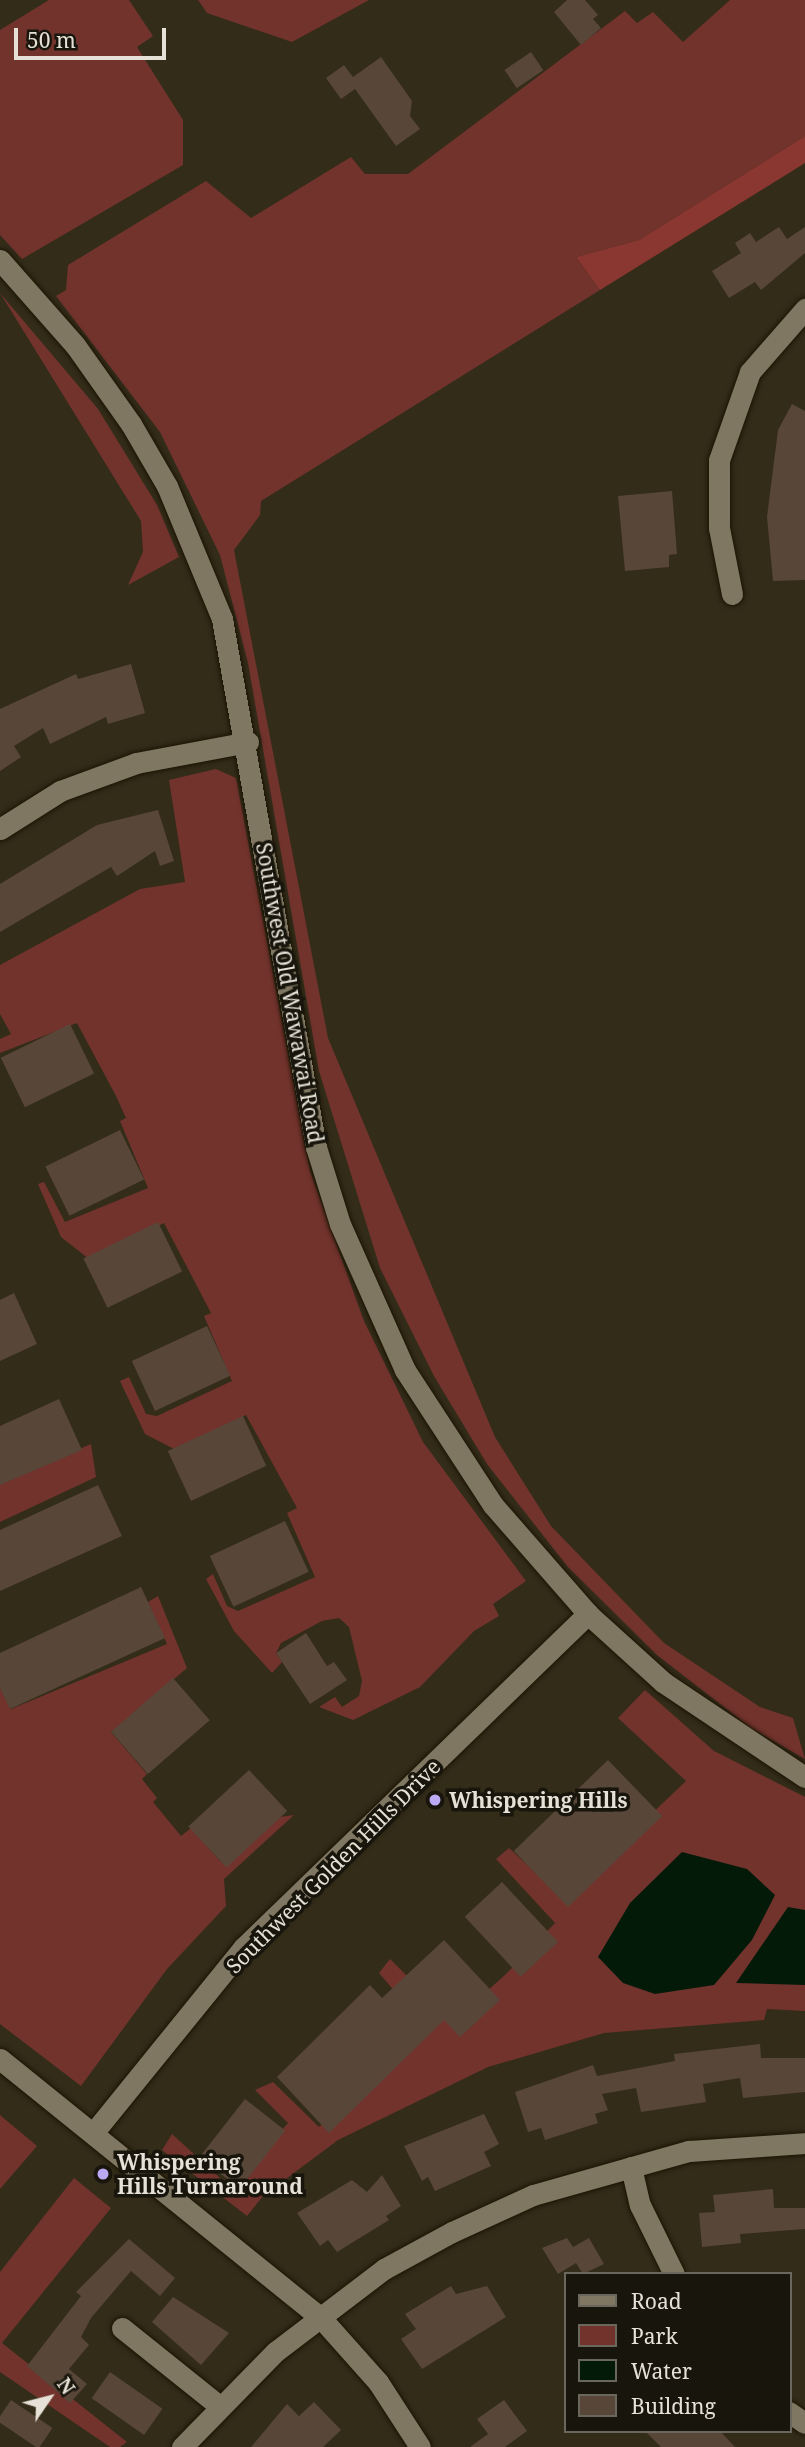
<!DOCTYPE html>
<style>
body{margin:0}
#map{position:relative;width:805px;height:2447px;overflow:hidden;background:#332c19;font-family:"Noto Serif",serif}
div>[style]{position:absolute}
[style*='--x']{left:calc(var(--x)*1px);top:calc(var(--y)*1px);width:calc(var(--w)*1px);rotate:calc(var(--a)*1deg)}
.green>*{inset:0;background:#72332d}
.forest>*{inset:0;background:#893730}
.water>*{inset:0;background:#031a09}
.building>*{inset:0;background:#584639;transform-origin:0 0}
.roads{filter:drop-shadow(0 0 2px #1b1403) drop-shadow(0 0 2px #1b1403)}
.street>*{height:21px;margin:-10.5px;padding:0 10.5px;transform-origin:10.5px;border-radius:10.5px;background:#807762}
.secondary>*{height:21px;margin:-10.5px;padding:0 10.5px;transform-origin:10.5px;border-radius:10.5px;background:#807762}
.dots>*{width:19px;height:19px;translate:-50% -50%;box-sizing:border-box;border:4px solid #18150c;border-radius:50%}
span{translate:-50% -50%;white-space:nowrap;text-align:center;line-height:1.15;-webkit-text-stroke:7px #18150c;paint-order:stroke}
.street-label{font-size:21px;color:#e6e1d6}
.poi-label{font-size:21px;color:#e6e1d6;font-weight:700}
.left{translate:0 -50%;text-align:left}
.legend{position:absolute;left:564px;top:2272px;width:228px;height:161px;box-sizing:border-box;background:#18150c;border:2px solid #6a675d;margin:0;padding:9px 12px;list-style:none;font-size:21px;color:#e6e1d6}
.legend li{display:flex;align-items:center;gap:14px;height:35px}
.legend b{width:35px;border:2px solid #6a675d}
.north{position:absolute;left:14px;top:2363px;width:70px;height:70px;-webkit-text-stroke:5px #18150c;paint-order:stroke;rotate:55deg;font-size:19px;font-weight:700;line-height:28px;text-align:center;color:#e6e1d6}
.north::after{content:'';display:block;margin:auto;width:24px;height:32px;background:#e6e1d6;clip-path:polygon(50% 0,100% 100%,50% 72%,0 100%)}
.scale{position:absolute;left:14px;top:28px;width:152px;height:32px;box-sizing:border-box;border:4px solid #e6e1d6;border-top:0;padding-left:9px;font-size:21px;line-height:24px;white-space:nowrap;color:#e6e1d6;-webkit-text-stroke:5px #18150c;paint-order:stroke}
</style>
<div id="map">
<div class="green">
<div style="clip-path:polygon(49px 0,129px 0,153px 36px,137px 47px,183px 120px,183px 165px,22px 259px,0 235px,0 30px)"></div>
<div style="clip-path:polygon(198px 0,369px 0,292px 42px,207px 13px)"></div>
<div style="clip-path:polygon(730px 0,805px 0,805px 136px,639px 240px,576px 257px,600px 290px,261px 501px,260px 515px,234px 550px,328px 1038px,495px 1437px,551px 1526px,664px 1643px,760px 1707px,793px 1718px,805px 1759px,751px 1728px,657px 1655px,568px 1567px,487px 1464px,434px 1376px,380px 1268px,319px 1071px,248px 663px,220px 555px,160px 432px,56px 296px,66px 290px,68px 265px,206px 181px,251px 218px,351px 157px,365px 174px,408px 174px,625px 11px,637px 23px,653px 12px,683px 42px)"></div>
<div style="clip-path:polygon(0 293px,98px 409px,157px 505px,179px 557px,128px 585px,143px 552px,141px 521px)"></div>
<div style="clip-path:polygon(216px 769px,236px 778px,310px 1171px,364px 1321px,423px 1442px,526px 1581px,493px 1604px,499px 1616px,474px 1631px,420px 1687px,353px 1720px,319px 1707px,335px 1697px,342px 1707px,359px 1696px,362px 1681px,349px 1627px,339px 1618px,322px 1621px,281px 1643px,276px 1653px,282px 1662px,272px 1673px,234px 1631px,206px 1579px,213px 1574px,227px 1606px,238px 1611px,315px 1577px,287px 1513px,297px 1508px,246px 1415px,176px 1450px,145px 1434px,120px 1381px,129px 1377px,146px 1414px,157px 1416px,232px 1381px,204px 1316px,211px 1313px,164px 1223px,89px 1259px,61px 1237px,38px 1184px,44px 1182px,65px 1222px,148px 1188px,120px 1121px,126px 1118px,116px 1096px,77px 1023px,0 1053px,0 1039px,11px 1034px,0 1014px,0 965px,140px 889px,185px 882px,169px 780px)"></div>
<div style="clip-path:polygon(91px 1444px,96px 1477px,0 1522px,0 1483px)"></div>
<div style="clip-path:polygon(158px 1596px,187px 1668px,111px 1732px,147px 1774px,142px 1779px,157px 1798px,153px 1802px,181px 1836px,191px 1828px,220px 1861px,231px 1862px,280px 1817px,294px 1815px,224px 1879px,226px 1906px,167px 1969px,81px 2086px,0 2024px,0 1687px,11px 1709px,167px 1644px,148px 1602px)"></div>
<div style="clip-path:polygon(645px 1690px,714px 1751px,805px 1797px,805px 2011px,767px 2009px,764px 2020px,604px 2033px,488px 2067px,338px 2140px,263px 2196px,247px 2216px,162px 2150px,172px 2134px,231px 2188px,288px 2123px,255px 2090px,273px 2082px,319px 2127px,426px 2028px,379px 1973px,390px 1959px,453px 2022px,506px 1974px,555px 1923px,496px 1859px,509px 1848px,563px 1898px,686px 1781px,618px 1718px)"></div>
<div style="clip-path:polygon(0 2115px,37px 2146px,0 2189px)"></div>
<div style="clip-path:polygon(74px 2178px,111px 2208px,2px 2343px,127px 2442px,120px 2447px,110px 2447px,0 2372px,0 2272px)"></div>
</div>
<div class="forest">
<div style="clip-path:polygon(805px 136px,805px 163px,600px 290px,576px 257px,639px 240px)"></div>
</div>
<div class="water">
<div style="clip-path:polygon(682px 1852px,747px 1869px,775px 1895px,752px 1940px,714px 1985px,655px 1994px,623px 1983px,598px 1957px,630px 1903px)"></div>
<div style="clip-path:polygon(788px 1907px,805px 1910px,805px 1985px,736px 1983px)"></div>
</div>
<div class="building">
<div style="clip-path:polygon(567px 0,585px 0,598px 15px,593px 19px,601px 28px,581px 45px,554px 12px)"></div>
<div style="left:531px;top:52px;width:22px;height:32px;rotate:56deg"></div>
<div style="clip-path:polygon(381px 57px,412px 101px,410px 116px,420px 129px,396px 146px,355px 89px,341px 99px,326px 78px,344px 65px,353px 77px)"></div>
<div style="clip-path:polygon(779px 227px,787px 239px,805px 227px,805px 253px,761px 290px,755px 282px,729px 298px,712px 271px,741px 253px,735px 243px,750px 233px,756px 242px)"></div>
<div style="clip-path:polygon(792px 404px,805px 411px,805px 580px,773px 581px,767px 517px,778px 430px)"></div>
<div style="clip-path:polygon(672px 491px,677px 554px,669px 555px,669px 567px,625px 571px,618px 496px)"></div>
<div style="clip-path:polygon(131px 664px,145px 713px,108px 724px,106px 717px,50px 744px,43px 728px,14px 746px,21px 757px,0 771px,0 709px,76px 674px,78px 679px)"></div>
<div style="clip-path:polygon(158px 810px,174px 861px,160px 866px,155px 851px,117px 876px,111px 867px,0 932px,0 884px,97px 825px)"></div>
<div style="left:70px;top:1024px;width:55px;height:77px;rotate:64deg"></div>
<div style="left:120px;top:1130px;width:55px;height:83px;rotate:64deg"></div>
<div style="left:158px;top:1222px;width:55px;height:83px;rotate:64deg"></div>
<div style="clip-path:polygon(14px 1293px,37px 1344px,0 1361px,0 1300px)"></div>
<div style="left:207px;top:1326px;width:55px;height:83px;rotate:65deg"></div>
<div style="clip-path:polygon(59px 1399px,82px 1450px,0 1485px,0 1426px)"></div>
<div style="left:243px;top:1416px;width:55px;height:83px;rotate:65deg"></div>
<div style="clip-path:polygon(98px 1485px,122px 1536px,0 1591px,0 1530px)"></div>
<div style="left:285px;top:1521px;width:56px;height:83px;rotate:65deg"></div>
<div style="clip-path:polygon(141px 1587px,165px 1638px,10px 1709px,0 1688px,0 1653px)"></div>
<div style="clip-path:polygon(306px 1633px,327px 1666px,334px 1662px,347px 1680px,310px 1704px,276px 1653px)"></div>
<div style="left:173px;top:1678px;width:56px;height:82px;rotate:49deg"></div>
<div style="left:608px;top:1760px;width:78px;height:131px;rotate:46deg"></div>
<div style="left:249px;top:1770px;width:56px;height:83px;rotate:47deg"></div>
<div style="left:502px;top:1882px;width:82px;height:51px;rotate:47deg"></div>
<div style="clip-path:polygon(444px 1940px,500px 2000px,460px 2037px,444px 2020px,329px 2133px,277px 2077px,370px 1985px,382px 1998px)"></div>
<div style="clip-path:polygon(760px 2044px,761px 2058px,805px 2058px,805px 2092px,743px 2098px,740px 2078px,703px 2084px,706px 2102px,641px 2112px,636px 2088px,602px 2094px,608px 2110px,595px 2114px,598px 2123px,545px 2140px,541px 2128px,528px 2132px,515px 2092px,593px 2065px,597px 2076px,675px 2061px,674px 2054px)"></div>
<div style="left:245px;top:2099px;width:51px;height:74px;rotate:38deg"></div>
<div style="clip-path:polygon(484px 2114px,499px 2144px,484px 2152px,491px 2166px,435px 2191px,428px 2177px,422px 2181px,404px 2146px)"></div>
<div style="clip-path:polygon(382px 2175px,401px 2206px,386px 2216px,389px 2220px,337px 2252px,328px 2240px,320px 2246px,297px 2213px,352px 2180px,367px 2192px)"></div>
<div style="clip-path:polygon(773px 2189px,774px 2208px,805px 2208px,805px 2229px,740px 2234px,741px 2243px,702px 2247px,699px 2213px,715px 2212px,713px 2195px)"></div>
<div style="clip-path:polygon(567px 2238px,573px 2247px,589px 2238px,604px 2264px,583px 2274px,576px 2263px,558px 2274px,542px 2248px)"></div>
<div style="clip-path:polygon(129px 2239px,175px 2278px,160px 2296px,131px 2271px,91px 2318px,81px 2337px,89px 2345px,69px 2369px,87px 2384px,70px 2403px,27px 2366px,81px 2296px,76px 2292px)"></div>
<div style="clip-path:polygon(451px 2286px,456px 2294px,487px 2286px,506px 2317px,422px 2369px,401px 2339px,416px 2329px,405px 2314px)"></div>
<div style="clip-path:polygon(173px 2297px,229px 2333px,201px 2365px,152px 2322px)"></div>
<div style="left:110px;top:2372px;width:64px;height:32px;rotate:35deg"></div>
<div style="left:11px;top:2400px;width:50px;height:25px;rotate:34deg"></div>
<div style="clip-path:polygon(504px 2400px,527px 2431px,505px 2447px,470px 2447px,488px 2434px,477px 2419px)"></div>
<div style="clip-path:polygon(314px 2402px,341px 2430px,323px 2447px,251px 2447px,287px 2404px,299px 2416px)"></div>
<div style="clip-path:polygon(645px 2431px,720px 2431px,735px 2447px,661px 2447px)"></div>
</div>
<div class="roads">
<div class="street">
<div style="--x:732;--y:594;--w:67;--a:-101.1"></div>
<div style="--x:719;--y:528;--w:68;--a:-90"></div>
<div style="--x:719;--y:460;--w:93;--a:-70.6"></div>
<div style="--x:750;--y:372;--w:84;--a:-48.9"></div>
<div style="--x:0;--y:829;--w:71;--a:-32.3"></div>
<div style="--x:60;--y:791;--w:81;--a:-20.2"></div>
<div style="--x:136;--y:763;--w:114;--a:-10.6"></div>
<div style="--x:0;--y:2059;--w:412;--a:38.9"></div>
<div style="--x:321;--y:2318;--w:86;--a:48.3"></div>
<div style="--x:378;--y:2382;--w:77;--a:57.1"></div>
<div style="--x:94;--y:2132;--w:238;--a:-51"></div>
<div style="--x:244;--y:1947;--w:479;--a:-44.1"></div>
<div style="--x:631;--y:2167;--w:39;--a:77"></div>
<div style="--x:640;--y:2205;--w:77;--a:63.8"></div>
<div style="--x:122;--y:2328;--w:123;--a:38.7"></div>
<div style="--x:789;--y:2412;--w:19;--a:35"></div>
<div style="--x:182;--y:2447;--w:133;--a:-45.6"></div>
<div style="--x:275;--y:2352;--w:137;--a:-37.3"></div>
<div style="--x:384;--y:2269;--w:77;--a:-28.6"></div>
<div style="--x:452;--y:2232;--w:89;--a:-24.6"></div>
<div style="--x:533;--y:2195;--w:162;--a:-15.8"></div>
<div style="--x:689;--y:2151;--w:116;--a:-3.9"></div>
</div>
<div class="secondary">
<div style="--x:0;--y:260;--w:113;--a:48.6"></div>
<div style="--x:75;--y:345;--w:97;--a:54.7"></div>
<div style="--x:131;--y:424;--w:72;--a:59.9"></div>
<div style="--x:167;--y:486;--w:144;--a:67.5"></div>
<div style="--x:222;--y:619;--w:536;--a:79.91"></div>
<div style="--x:316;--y:1147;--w:81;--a:72.7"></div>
<div style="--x:340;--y:1224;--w:160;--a:66"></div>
<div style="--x:405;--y:1370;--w:161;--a:56.9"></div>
<div style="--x:493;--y:1505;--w:145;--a:48.9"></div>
<div style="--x:588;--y:1614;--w:101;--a:42.2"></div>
<div style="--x:663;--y:1682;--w:171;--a:33.8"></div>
</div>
</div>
<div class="dots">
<div style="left:435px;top:1800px;background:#bca9f5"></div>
<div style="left:103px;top:2174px;background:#bca9f5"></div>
</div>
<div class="street-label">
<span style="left:290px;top:993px;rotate:80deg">Southwest Old Wawawai Road</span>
<span style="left:333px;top:1866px;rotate:-45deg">Southwest Golden Hills Drive</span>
</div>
<div class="poi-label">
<span class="left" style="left:449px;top:1800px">Whispering Hills</span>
<span class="left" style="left:117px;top:2174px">Whispering<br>Hills Turnaround</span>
</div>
<ul class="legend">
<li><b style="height:9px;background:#807762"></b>Road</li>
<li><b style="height:19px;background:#72332d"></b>Park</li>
<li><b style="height:19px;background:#031a09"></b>Water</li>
<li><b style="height:19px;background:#584639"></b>Building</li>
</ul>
<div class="north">N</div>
<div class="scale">50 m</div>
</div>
